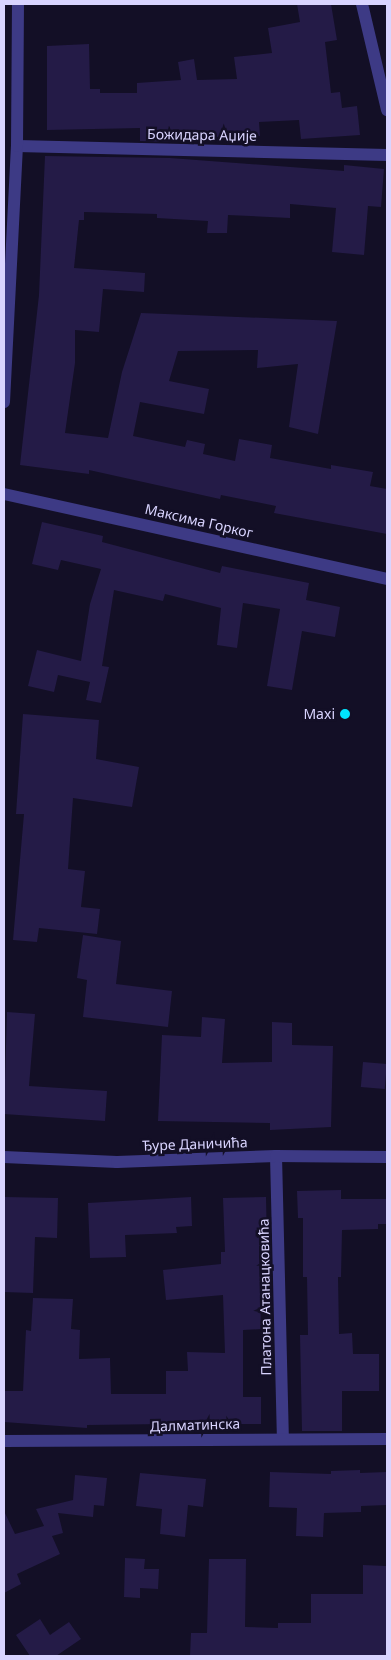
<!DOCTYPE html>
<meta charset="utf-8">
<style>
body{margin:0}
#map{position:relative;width:391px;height:1660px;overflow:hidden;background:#130f26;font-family:"Noto Sans",sans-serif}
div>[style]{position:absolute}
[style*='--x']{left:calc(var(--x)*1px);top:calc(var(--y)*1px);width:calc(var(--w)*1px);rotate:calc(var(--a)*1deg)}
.building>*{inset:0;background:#241b47;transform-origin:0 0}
.minor>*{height:12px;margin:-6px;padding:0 6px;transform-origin:6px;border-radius:6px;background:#3d3a85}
.dots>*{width:14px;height:14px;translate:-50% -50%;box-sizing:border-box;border:2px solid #130f26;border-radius:50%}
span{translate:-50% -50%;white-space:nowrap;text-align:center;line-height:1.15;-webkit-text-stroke:5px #130f26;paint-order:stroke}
.street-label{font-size:14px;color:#d9d4ff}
.poi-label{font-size:14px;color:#d9d4ff}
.right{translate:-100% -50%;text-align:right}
.frame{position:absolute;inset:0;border:5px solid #d9d4ff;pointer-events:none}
</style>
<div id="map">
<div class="building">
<div style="clip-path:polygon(297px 4px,331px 4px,337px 40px,325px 42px,331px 93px,340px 92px,342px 108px,357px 106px,360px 135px,301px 139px,299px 120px,259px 122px,260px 136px,171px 138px,171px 142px,140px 141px,140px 128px,47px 130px,47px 46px,89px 44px,90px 89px,100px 89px,100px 93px,137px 93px,137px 83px,181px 80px,178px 62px,194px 59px,197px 80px,237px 79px,234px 57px,272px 53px,268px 28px,300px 22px)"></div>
<div style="clip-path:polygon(45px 156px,170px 158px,344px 171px,344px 165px,384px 169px,381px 207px,368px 206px,364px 255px,332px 252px,336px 208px,290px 204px,290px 218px,228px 215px,227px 233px,207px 233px,208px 221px,157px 218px,157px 214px,84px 212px,84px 220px,79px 220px,74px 268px,145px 273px,144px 292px,103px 289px,99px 332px,75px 330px,75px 363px,65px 433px,108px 438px,122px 372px,141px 313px,337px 321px,318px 434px,289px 427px,298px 364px,257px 368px,258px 350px,178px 351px,169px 381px,209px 389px,204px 414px,140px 402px,133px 436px,185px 447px,187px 440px,205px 444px,203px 454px,235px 461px,239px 439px,272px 445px,270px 458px,331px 469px,331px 465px,373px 472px,370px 486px,387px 489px,387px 534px,274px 513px,276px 506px,221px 495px,220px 499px,89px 470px,89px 474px,20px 465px,39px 295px)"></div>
<div style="clip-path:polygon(42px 522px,103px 536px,102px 542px,220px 573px,222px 566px,309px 583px,306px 600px,340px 607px,335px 637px,302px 631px,292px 690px,267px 686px,280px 609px,243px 603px,237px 648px,217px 645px,221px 608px,165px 594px,163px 601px,114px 590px,102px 666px,109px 667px,101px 703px,86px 700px,90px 682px,58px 675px,54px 692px,28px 686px,37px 650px,81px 661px,90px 604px,101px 569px,61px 560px,58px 570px,32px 564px)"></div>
<div style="clip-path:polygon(23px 714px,99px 720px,96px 759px,139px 767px,132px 807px,73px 798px,68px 869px,85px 871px,81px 907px,100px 909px,97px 934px,39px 928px,37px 942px,13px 940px,24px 814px,16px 814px)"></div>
<div style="clip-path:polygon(83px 935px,121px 941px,116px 984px,172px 991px,168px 1027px,83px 1017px,87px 980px,77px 978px)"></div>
<div style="clip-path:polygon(7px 1012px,35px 1014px,29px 1086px,107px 1091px,105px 1121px,4px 1114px)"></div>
<div style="clip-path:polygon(202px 1017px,225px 1019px,222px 1063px,272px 1062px,272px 1022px,292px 1023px,292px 1045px,333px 1046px,331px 1127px,270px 1130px,270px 1123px,158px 1121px,162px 1035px,201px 1037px)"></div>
<div style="left:363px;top:1062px;width:24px;height:25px;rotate:5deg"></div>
<div style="clip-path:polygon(341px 1190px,341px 1199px,387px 1199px,387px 1224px,378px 1224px,378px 1229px,342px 1230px,341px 1277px,338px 1277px,339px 1334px,352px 1333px,353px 1354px,379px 1354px,379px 1391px,342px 1391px,342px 1431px,302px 1431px,300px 1335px,308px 1335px,307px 1277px,303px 1277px,303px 1218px,298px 1218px,297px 1191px)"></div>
<div style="clip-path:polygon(4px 1197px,58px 1198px,57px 1238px,35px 1237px,33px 1293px,4px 1292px)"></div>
<div style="clip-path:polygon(191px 1197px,192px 1226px,176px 1227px,177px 1233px,125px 1235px,126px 1257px,90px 1258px,88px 1203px)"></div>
<div style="clip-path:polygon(266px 1197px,267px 1246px,259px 1246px,261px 1329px,243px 1330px,243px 1397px,261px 1397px,261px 1424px,165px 1424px,87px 1425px,87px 1428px,4px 1422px,4px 1391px,23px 1391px,26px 1330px,31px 1331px,33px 1298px,73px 1299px,71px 1329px,80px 1330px,79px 1359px,110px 1358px,111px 1394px,166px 1394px,166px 1371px,188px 1371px,187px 1352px,225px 1353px,223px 1295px,166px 1300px,163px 1270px,221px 1264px,221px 1252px,225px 1252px,223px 1198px)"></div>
<div style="clip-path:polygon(360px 1470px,360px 1473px,387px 1472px,387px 1505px,361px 1506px,361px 1512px,324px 1513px,323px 1537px,296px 1536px,297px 1508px,269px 1507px,270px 1472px,331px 1474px,331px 1471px)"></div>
<div style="clip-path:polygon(140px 1473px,206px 1479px,203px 1507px,188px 1505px,185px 1537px,160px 1534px,162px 1509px,136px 1506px)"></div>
<div style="clip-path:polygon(75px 1475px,107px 1478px,104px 1506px,94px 1505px,93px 1517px,58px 1513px,63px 1533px,52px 1536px,60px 1554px,17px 1574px,21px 1584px,4px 1593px,4px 1511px,15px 1534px,44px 1526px,36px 1509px,73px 1500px)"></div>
<div style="clip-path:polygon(125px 1558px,145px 1559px,144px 1569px,159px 1569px,158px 1589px,140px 1588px,140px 1598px,124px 1597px)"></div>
<div style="clip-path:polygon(209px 1559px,246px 1559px,245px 1627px,278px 1628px,278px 1623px,311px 1623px,311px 1594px,363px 1594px,363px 1565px,386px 1566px,387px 1656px,190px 1656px,191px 1633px,207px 1633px)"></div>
<div style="clip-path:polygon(40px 1619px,50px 1635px,69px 1622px,81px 1639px,56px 1656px,30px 1656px,16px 1635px)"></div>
</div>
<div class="minor">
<div style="--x:362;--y:4;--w:109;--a:76.7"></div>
<div style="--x:17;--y:146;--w:370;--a:1.4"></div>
<div style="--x:4;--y:402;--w:256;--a:-87.1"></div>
<div style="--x:17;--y:146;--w:142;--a:-89.6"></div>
<div style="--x:4;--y:494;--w:392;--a:12.5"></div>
<div style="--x:276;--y:1156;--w:282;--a:88.6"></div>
<div style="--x:4;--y:1157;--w:113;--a:2.5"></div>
<div style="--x:117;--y:1162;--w:159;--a:-2.2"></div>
<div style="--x:276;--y:1156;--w:111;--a:0.5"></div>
<div style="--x:4;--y:1441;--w:383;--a:-0.3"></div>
</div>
<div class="dots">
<div style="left:345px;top:714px;background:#00e5ff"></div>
</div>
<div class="street-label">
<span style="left:202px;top:135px;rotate:1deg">Божидара Аџије</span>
<span style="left:199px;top:521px;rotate:13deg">Максима Горког</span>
<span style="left:195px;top:1144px;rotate:-2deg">Ђуре Даничића</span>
<span style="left:265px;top:1297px;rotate:-91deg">Платона Атанацковића</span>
<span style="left:195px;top:1425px;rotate:-2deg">Далматинска</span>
</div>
<div class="poi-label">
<span class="right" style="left:335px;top:714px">Maxi</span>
</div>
<div class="frame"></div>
</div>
